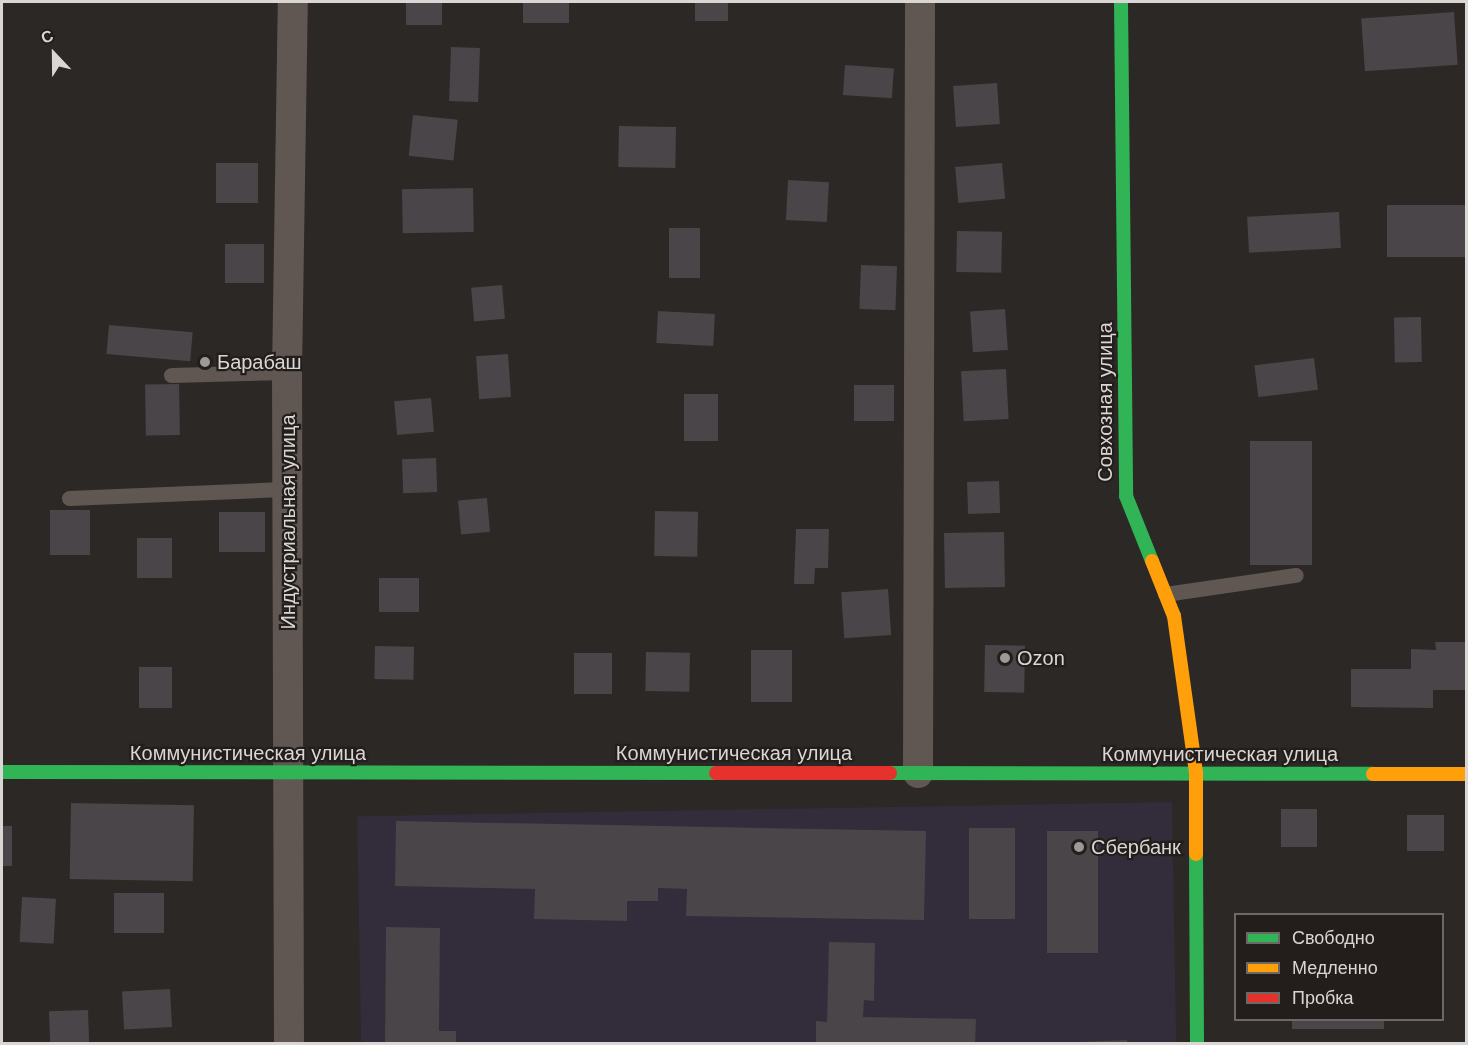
<!DOCTYPE html>
<meta charset="utf-8">
<style>
body{margin:0}
#map{position:relative;width:1468px;height:1045px;overflow:hidden;background:#2b2826;font-family:Arial,sans-serif}
div>[style]{position:absolute}
[style*='--x']{left:calc(var(--x)*1px);top:calc(var(--y)*1px);width:calc(var(--w)*1px);rotate:calc(var(--a)*1deg)}
.industrial>*{inset:0;background:#332c3a;transform-origin:0 0}
.building>*{inset:0;background:#4a4548;transform-origin:0 0}
.lane>*{height:15px;margin:-7.5px;padding:0 7.5px;transform-origin:7.5px;border-radius:7.5px;background:#615752}
.street>*{height:30px;margin:-15px;padding:0 15px;transform-origin:15px;border-radius:15px;background:#615752}
.fast>*{height:14px;margin:-7px;padding:0 7px;transform-origin:7px;border-radius:7px;background:#30b455}
.slow>*{height:14px;margin:-7px;padding:0 7px;transform-origin:7px;border-radius:7px;background:#ff9f0a}
.jam>*{height:14px;margin:-7px;padding:0 7px;transform-origin:7px;border-radius:7px;background:#e5322d}
.dots>*{width:16px;height:16px;translate:-50% -50%;box-sizing:border-box;border:3px solid #231e1b;border-radius:50%}
span{translate:-50% -50%;white-space:nowrap;text-align:center;line-height:1.15;-webkit-text-stroke:4.5px #231e1b;paint-order:stroke}
.poi-label{font-size:20px;color:#dad6d4}
.left{translate:0 -50%;text-align:left}
.street-label{font-size:20px;color:#dad6d4}
.frame{position:absolute;inset:0;border:3px solid #dad6d4;pointer-events:none}
.legend{position:absolute;left:1234px;top:913px;width:210px;height:108px;box-sizing:border-box;background:#231e1b;border:2px solid #6c6865;margin:0;padding:8px 10px;list-style:none;font-size:18px;color:#dad6d4}
.legend li{display:flex;align-items:center;gap:12px;height:30px}
.legend b{width:30px;border:2px solid #6c6865}
.north{position:absolute;left:24px;top:24px;width:60px;height:60px;-webkit-text-stroke:4px #231e1b;paint-order:stroke;rotate:338deg;font-size:16px;font-weight:700;line-height:24px;text-align:center;color:#dad6d4}
.north::after{content:'';display:block;margin:auto;width:21px;height:27px;background:#dad6d4;clip-path:polygon(50% 0,100% 100%,50% 72%,0 100%)}
</style>
<div id="map">
<div class="industrial">
<div style="left:1172px;top:802px;width:241px;height:815px;rotate:89deg"></div>
</div>
<div class="building">
<div style="left:406px;top:2px;width:36px;height:23px"></div>
<div style="left:523px;top:2px;width:46px;height:21px"></div>
<div style="left:695px;top:2px;width:33px;height:19px"></div>
<div style="left:1454px;top:12px;width:53px;height:93px;rotate:86deg"></div>
<div style="left:451px;top:47px;width:29px;height:54px;rotate:2deg"></div>
<div style="left:845px;top:65px;width:49px;height:30px;rotate:4deg"></div>
<div style="left:997px;top:83px;width:41px;height:44px;rotate:86deg"></div>
<div style="left:413px;top:115px;width:45px;height:41px;rotate:6deg"></div>
<div style="left:619px;top:126px;width:57px;height:41px;rotate:1deg"></div>
<div style="left:216px;top:163px;width:42px;height:40px"></div>
<div style="left:1002px;top:163px;width:36px;height:47px;rotate:85deg"></div>
<div style="left:788px;top:180px;width:41px;height:40px;rotate:3deg"></div>
<div style="left:473px;top:188px;width:44px;height:71px;rotate:89deg"></div>
<div style="left:1466px;top:205px;width:52px;height:79px;rotate:90deg"></div>
<div style="left:1339px;top:212px;width:36px;height:92px;rotate:87deg"></div>
<div style="left:669px;top:228px;width:31px;height:50px"></div>
<div style="left:957px;top:231px;width:45px;height:41px;rotate:1deg"></div>
<div style="left:264px;top:244px;width:39px;height:39px;rotate:90deg"></div>
<div style="left:861px;top:265px;width:36px;height:44px;rotate:2deg"></div>
<div style="left:502px;top:285px;width:34px;height:31px;rotate:85deg"></div>
<div style="left:1005px;top:309px;width:41px;height:35px;rotate:86deg"></div>
<div style="left:658px;top:311px;width:57px;height:32px;rotate:3deg"></div>
<div style="left:1421px;top:317px;width:45px;height:27px;rotate:89deg"></div>
<div style="left:109px;top:325px;width:84px;height:29px;rotate:5deg"></div>
<div style="left:508px;top:354px;width:43px;height:32px;rotate:86deg"></div>
<div style="left:1314px;top:358px;width:32px;height:60px;rotate:83deg"></div>
<div style="left:1006px;top:369px;width:50px;height:45px;rotate:87deg"></div>
<div style="left:179px;top:384px;width:51px;height:34px;rotate:89deg"></div>
<div style="left:854px;top:385px;width:40px;height:36px"></div>
<div style="left:684px;top:394px;width:34px;height:47px"></div>
<div style="left:431px;top:398px;width:34px;height:37px;rotate:85deg"></div>
<div style="left:1312px;top:441px;width:124px;height:62px;rotate:90deg"></div>
<div style="left:436px;top:458px;width:34px;height:34px;rotate:88deg"></div>
<div style="left:999px;top:481px;width:32px;height:32px;rotate:88deg"></div>
<div style="left:487px;top:498px;width:34px;height:29px;rotate:85deg"></div>
<div style="left:50px;top:510px;width:40px;height:45px"></div>
<div style="left:655px;top:511px;width:43px;height:45px;rotate:1deg"></div>
<div style="left:265px;top:512px;width:40px;height:46px;rotate:90deg"></div>
<div style="clip-path:polygon(796px 529px,829px 529px,828px 568px,815px 568px,814px 584px,794px 584px)"></div>
<div style="left:1004px;top:532px;width:55px;height:60px;rotate:89deg"></div>
<div style="left:137px;top:538px;width:35px;height:40px"></div>
<div style="left:379px;top:578px;width:40px;height:34px"></div>
<div style="left:888px;top:589px;width:46px;height:47px;rotate:86deg"></div>
<div style="clip-path:polygon(1435px 642px,1466px 642px,1466px 690px,1433px 690px,1433px 708px,1351px 707px,1351px 669px,1411px 669px,1411px 649px,1436px 650px)"></div>
<div style="left:985px;top:645px;width:40px;height:47px;rotate:1deg"></div>
<div style="left:375px;top:646px;width:39px;height:33px;rotate:1deg"></div>
<div style="left:751px;top:650px;width:41px;height:52px"></div>
<div style="left:646px;top:652px;width:44px;height:39px;rotate:1deg"></div>
<div style="left:574px;top:653px;width:38px;height:41px"></div>
<div style="left:139px;top:667px;width:33px;height:41px"></div>
<div style="left:71px;top:803px;width:123px;height:76px;rotate:1deg"></div>
<div style="left:1281px;top:809px;width:36px;height:38px"></div>
<div style="left:1407px;top:815px;width:37px;height:36px"></div>
<div style="clip-path:polygon(396px 821px,926px 831px,924px 920px,686px 916px,687px 889px,658px 888px,658px 901px,627px 901px,627px 921px,534px 919px,535px 889px,395px 886px)"></div>
<div style="left:2px;top:826px;width:10px;height:40px"></div>
<div style="left:969px;top:828px;width:46px;height:91px"></div>
<div style="left:1098px;top:831px;width:122px;height:51px;rotate:90deg"></div>
<div style="left:114px;top:893px;width:50px;height:40px"></div>
<div style="left:22px;top:897px;width:34px;height:45px;rotate:3deg"></div>
<div style="clip-path:polygon(386px 927px,440px 928px,439px 1031px,456px 1031px,456px 1044px,385px 1044px)"></div>
<div style="clip-path:polygon(829px 942px,875px 943px,874px 1001px,864px 1000px,863px 1017px,976px 1019px,975px 1044px,816px 1044px,816px 1021px,827px 1022px)"></div>
<div style="left:170px;top:989px;width:38px;height:48px;rotate:87deg"></div>
<div style="left:88px;top:1010px;width:34px;height:39px;rotate:88deg"></div>
<div style="left:1292px;top:1020px;width:92px;height:9px"></div>
<div style="clip-path:polygon(1127px 1040px,1127px 1044px,1078px 1044px,1078px 1042px)"></div>
</div>
<div class="lane">
<div style="--x:171;--y:375;--w:116;--a:-1.5"></div>
<div style="--x:69;--y:498;--w:219;--a:-2.4"></div>
<div style="--x:1165;--y:594;--w:132;--a:-8.3"></div>
</div>
<div class="street">
<div style="--x:918;--y:773;--w:771;--a:-89.85"></div>
<div style="--x:289;--y:1044;--w:672;--a:-90.17"></div>
<div style="--x:287;--y:372;--w:370;--a:-89.1"></div>
</div>
<div class="fast">
<div style="--x:1121;--y:2;--w:494;--a:89.4"></div>
<div style="--x:1126;--y:496;--w:70;--a:68.2"></div>
<div style="--x:2;--y:772;--w:714;--a:0.08"></div>
<div style="--x:890;--y:773;--w:483;--a:0.1"></div>
<div style="--x:1196;--y:854;--w:190;--a:89.7"></div>
</div>
<div class="slow">
<div style="--x:1152;--y:561;--w:59;--a:68.2"></div>
<div style="--x:1174;--y:616;--w:159;--a:82"></div>
<div style="--x:1196;--y:773;--w:81;--a:90"></div>
<div style="--x:1373;--y:774;--w:93;--a:0"></div>
</div>
<div class="jam">
<div style="--x:716;--y:773;--w:174;--a:0"></div>
</div>
<div class="dots">
<div style="left:205px;top:362px;background:#9d9997"></div>
<div style="left:1005px;top:658px;background:#9d9997"></div>
<div style="left:1079px;top:847px;background:#9d9997"></div>
</div>
<div class="poi-label">
<span class="left" style="left:217px;top:362px">Барабаш</span>
<span class="left" style="left:1017px;top:658px">Ozon</span>
<span class="left" style="left:1091px;top:847px">Сбербанк</span>
</div>
<div class="street-label">
<span style="left:1105px;top:402px;rotate:-90deg">Совхозная улица</span>
<span style="left:288px;top:522px;rotate:-90deg">Индустриальная улица</span>
<span style="left:248px;top:753px">Коммунистическая улица</span>
<span style="left:734px;top:753px">Коммунистическая улица</span>
<span style="left:1220px;top:754px">Коммунистическая улица</span>
</div>
<div class="frame"></div>
<ul class="legend">
<li><b style="height:8px;background:#30b455"></b>Свободно</li>
<li><b style="height:8px;background:#ff9f0a"></b>Медленно</li>
<li><b style="height:8px;background:#e5322d"></b>Пробка</li>
</ul>
<div class="north">С</div>
</div>
